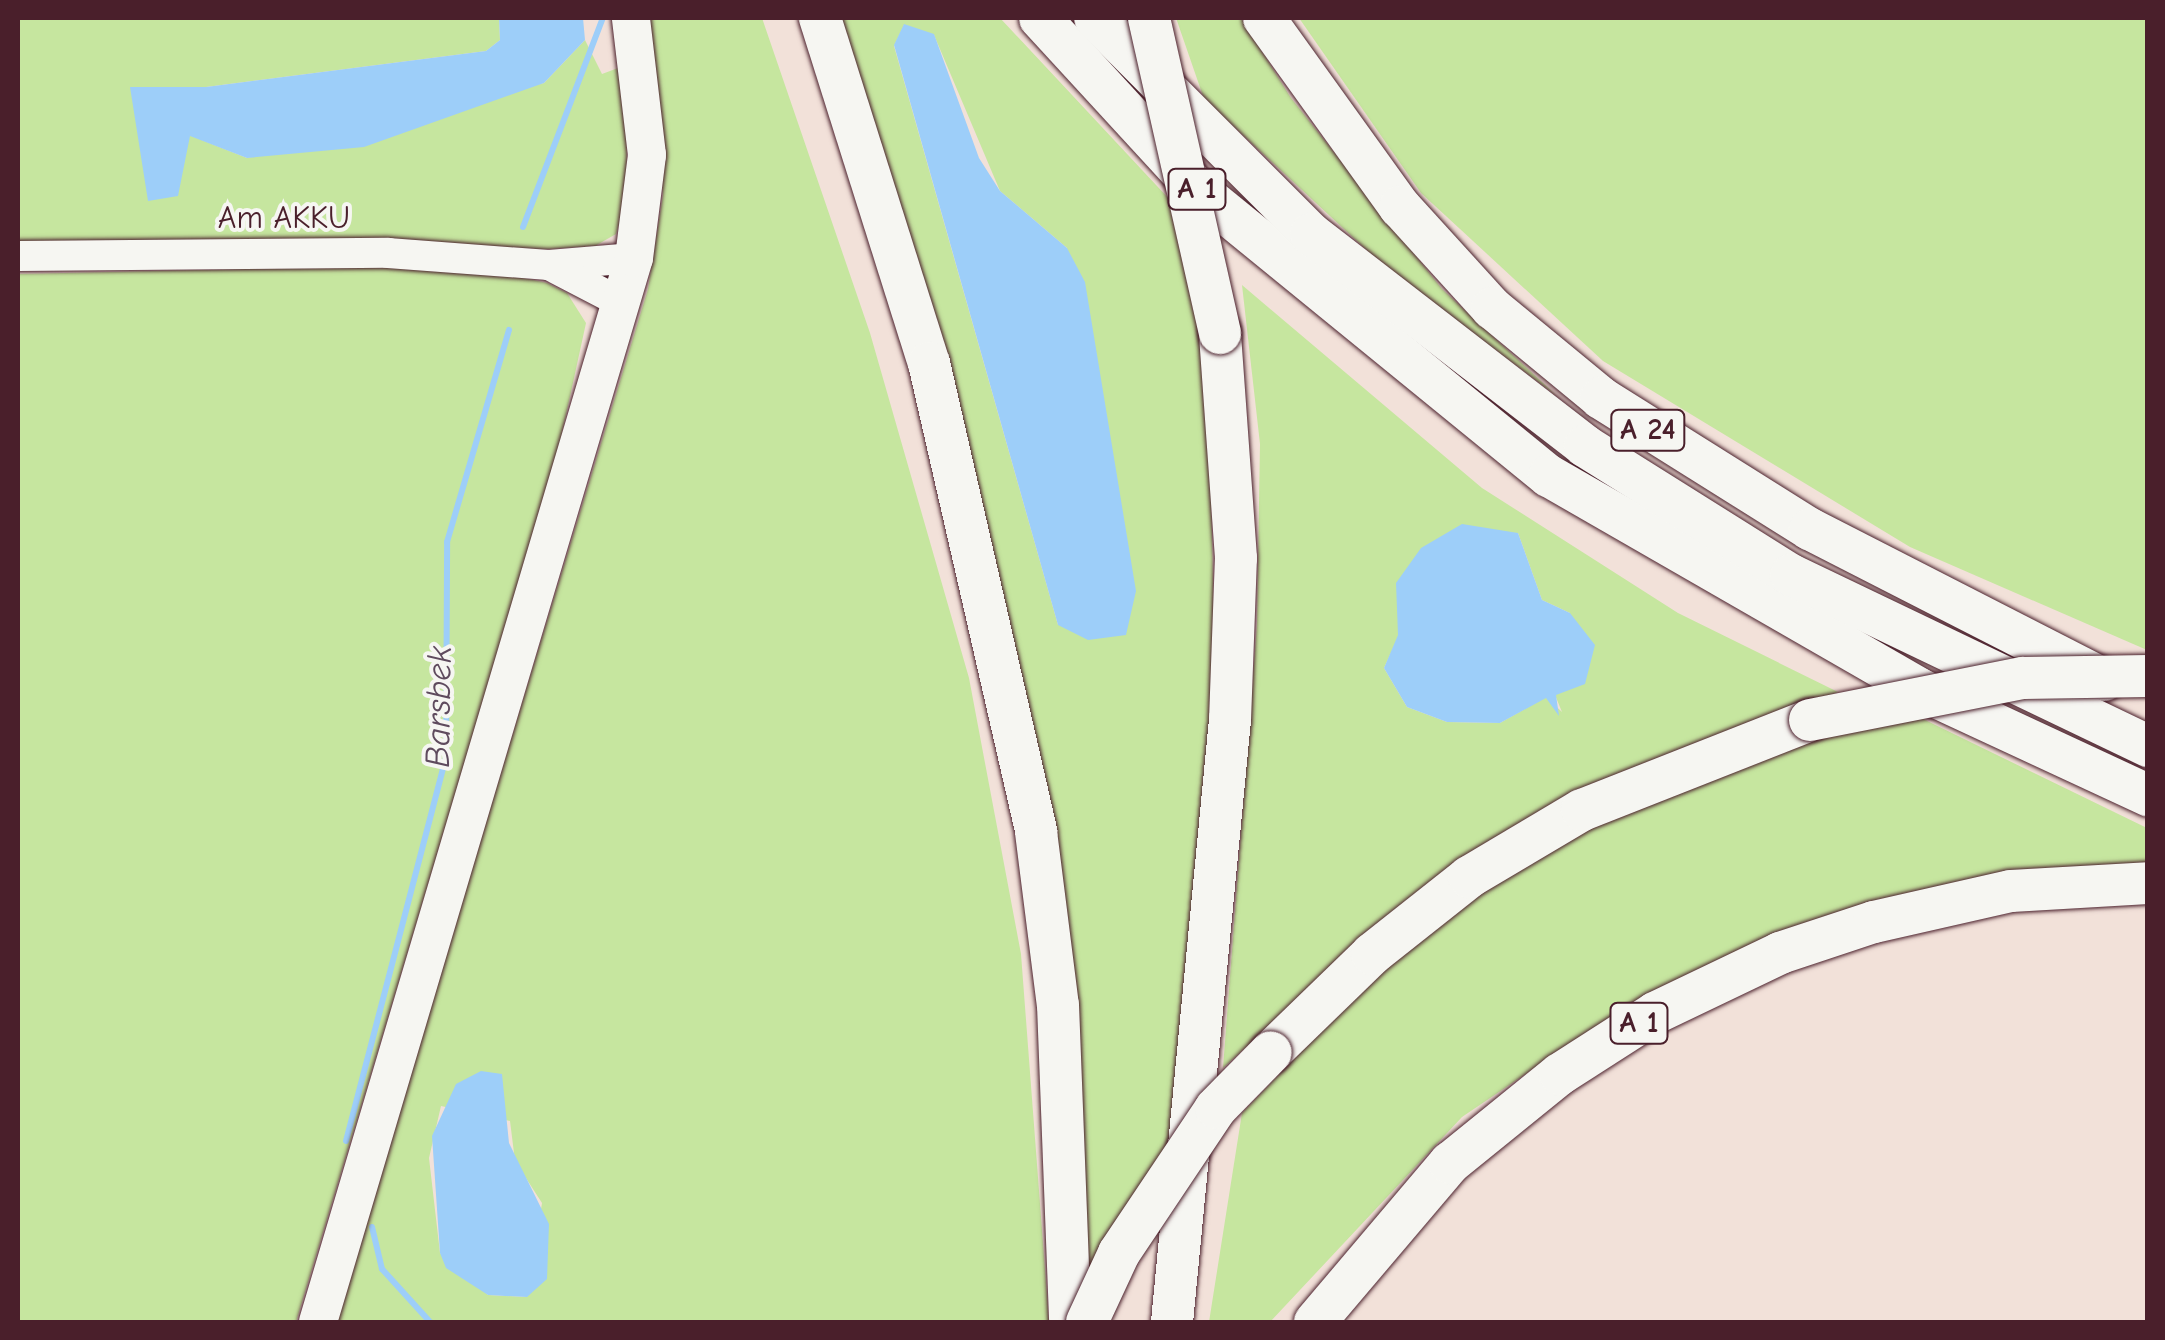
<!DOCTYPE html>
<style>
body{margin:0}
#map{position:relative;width:2165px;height:1340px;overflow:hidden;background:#f2e1d9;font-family:"Comic Neue",sans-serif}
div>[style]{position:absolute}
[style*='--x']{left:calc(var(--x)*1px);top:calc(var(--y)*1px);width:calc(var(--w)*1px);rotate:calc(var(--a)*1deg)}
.green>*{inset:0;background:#c6e69f}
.water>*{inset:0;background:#9dcef9}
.stream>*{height:6px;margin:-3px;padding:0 3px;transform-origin:3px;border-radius:3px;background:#9dcef9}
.roads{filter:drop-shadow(0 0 2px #4a1f2b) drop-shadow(0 0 2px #4a1f2b)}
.minor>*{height:30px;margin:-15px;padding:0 15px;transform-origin:15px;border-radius:15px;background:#f6f6f2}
.major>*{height:38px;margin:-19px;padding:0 19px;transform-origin:19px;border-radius:19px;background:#f6f6f2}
.highway>*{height:42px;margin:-21px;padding:0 21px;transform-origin:21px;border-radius:21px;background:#f6f6f2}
.bridges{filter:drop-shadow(0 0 2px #4a1f2b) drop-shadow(0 0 2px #4a1f2b)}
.highway-bridge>*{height:42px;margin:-21px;padding:0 21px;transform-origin:21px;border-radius:21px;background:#f6f6f2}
span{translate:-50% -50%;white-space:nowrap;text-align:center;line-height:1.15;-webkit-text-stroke:8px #f6f6f2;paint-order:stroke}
.shield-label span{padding:2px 8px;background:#f6f6f2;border:2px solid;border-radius:8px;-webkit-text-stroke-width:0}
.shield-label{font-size:30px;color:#4a1f2b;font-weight:700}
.street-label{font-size:32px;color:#4a1f2b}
.water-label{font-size:35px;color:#5f4b5e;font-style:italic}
.frame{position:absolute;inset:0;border:20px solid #4a1f2b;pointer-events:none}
</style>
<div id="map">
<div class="green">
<div style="clip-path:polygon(18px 18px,499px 18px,500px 40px,486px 51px,206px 87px,131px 88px,189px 135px,247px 158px,544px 83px,585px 40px,602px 74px,626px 65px,627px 198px,616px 234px,595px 246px,548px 249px,18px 243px)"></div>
<div style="clip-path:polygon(evenodd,647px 18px,762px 18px,870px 333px,969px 678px,1021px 954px,1049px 1322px,334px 1322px,648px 289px,663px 195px,647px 18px,441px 1106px,510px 1121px,515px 1161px,542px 1203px,527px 1297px,488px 1295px,440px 1253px,429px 1158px,441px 1106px)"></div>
<div style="clip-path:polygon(evenodd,826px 18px,1000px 18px,1185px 216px,1208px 348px,1216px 721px,1174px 1136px,1084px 1282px,1073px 1021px,826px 18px,904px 25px,934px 35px,1000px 191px,1067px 248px,1058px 625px,894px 46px,904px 25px)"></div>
<div style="clip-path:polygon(1176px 18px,1241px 18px,1291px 98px,1442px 289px,1557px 396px,1387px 269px,1204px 99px)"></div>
<div style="clip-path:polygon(1299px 18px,2147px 18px,2147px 650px,1910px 547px,1603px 361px,1421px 193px)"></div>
<div style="clip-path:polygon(373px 266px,488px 270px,547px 283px,567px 293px,586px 323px,557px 456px,296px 1322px,18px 1322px,18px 274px)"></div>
<div style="clip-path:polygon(evenodd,1242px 285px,1482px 488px,1678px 613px,1838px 692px,1570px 795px,1427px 884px,1223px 1068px,1257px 624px,1260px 444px,1242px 285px,1518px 533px,1542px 600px,1570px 613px,1555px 695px,1562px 712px,1546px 697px,1500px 723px,1447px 722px,1407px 707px,1384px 668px,1399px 635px,1518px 533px)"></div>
<div style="clip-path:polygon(1919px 717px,2147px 828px,2147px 874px,2086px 874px,1586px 1033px,1462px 1117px,1270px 1322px,1209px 1322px,1242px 1113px,1404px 945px,1527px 857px,1701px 772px,1850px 726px)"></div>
</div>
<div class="water">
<div style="clip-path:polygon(499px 18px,583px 18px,585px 40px,544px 83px,364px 147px,247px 158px,190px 136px,178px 196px,148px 201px,130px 87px,206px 87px,486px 51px,500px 40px)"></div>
<div style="clip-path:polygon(904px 24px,934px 34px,979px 158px,1000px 191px,1067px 248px,1085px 282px,1136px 591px,1126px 635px,1088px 640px,1058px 625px,894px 45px)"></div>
<div style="clip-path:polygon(1462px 524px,1518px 533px,1542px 600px,1570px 613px,1595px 645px,1585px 684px,1556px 695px,1559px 716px,1546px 698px,1500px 723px,1447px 722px,1407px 707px,1384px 668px,1398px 635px,1396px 583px,1421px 548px)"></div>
<div style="clip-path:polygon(481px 1071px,502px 1074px,509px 1143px,549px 1224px,547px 1279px,527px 1297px,488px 1295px,446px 1268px,440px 1253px,432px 1136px,456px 1084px)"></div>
</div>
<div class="stream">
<div style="--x:523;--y:227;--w:224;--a:-69.1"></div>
<div style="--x:346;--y:1141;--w:397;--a:-75.4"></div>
<div style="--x:446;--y:757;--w:215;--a:-89.7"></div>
<div style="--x:447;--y:542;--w:221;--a:-73.7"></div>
<div style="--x:372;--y:1227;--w:43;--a:76.6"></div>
<div style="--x:382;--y:1269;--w:72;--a:47.8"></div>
</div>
<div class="roads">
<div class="minor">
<div style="--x:18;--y:256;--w:370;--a:-0.5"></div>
<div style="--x:388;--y:253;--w:161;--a:4.3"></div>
<div style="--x:549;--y:265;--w:85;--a:-4.7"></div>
<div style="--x:549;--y:265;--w:82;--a:27.5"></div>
</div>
<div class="major">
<div style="--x:318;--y:1322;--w:1110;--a:-73.46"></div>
<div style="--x:634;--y:258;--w:104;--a:-82.8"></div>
<div style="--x:647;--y:155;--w:138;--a:-96.7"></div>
</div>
<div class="highway">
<div style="--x:820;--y:18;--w:362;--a:72.5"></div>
<div style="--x:929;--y:363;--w:481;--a:77.1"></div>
<div style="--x:1036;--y:832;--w:174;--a:82.8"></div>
<div style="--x:1058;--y:1005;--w:317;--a:87.8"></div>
<div style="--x:1040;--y:18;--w:235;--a:47.4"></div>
<div style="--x:1199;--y:191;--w:451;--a:39.2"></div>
<div style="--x:1549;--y:476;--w:425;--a:29.9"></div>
<div style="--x:1917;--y:688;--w:255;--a:24.9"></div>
<div style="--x:1095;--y:18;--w:305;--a:45"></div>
<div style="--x:1311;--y:234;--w:346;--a:37.7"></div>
<div style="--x:1585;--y:446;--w:243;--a:32.1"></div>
<div style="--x:1791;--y:575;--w:396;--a:25.6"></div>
<div style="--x:1264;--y:18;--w:233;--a:54.3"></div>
<div style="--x:1400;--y:207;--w:137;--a:47.7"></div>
<div style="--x:1492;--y:308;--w:141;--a:39.5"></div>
<div style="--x:1601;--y:398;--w:247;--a:32.1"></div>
<div style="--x:1810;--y:529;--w:331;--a:27.1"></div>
<div style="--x:1271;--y:1052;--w:141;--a:-44.1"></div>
<div style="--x:1372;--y:954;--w:124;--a:-38.4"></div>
<div style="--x:1469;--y:877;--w:131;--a:-30.7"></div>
<div style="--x:1582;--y:810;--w:245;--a:-21.5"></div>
<div style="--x:1172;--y:1322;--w:605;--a:-84.5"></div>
<div style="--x:1230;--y:720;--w:162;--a:-87.9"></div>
<div style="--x:1236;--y:558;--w:226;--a:-94.1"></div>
<div style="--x:1315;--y:1322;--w:209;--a:-49.7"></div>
<div style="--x:1450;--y:1163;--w:141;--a:-39"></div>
<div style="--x:1560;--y:1074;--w:113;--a:-32.7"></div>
<div style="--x:1655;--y:1013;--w:139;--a:-25.6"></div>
<div style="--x:1780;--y:953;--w:99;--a:-18.3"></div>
<div style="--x:1874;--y:922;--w:140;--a:-12.8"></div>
<div style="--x:2011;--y:891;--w:137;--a:-3.3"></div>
</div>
</div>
<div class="bridges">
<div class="highway-bridge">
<div style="--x:1149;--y:18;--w:323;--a:77.3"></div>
<div style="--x:1810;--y:720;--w:217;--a:-11.2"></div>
<div style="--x:2023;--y:678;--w:125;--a:-0.9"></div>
<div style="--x:1087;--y:1322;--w:76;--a:-65.1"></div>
<div style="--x:1119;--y:1253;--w:174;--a:-56.2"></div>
<div style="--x:1216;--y:1108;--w:78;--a:-45.5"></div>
</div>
</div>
<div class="shield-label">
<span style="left:1197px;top:189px">A 1</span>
<span style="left:1648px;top:430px">A 24</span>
<span style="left:1639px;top:1023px">A 1</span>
</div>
<div class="street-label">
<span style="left:284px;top:218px">Am AKKU</span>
</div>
<div class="water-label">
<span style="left:439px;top:707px;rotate:-89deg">Barsbek</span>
</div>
<div class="frame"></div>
</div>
